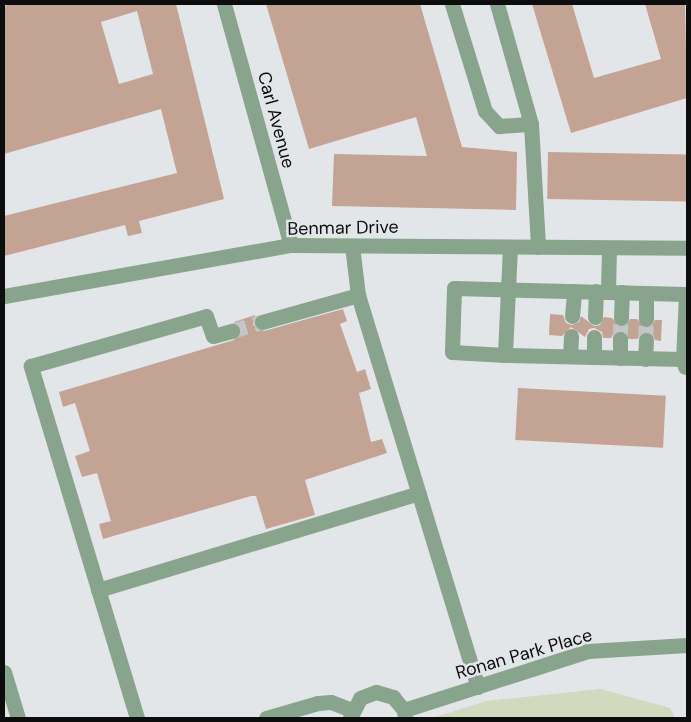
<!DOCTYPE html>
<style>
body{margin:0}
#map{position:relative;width:691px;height:722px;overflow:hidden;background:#e3e6e9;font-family:"DM Sans",sans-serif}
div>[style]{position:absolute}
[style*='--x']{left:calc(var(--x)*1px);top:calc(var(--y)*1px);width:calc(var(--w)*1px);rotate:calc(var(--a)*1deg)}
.green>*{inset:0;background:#d1d9be}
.building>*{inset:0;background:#c3a393;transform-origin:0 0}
.minor-tunnel>*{height:15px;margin-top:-7.5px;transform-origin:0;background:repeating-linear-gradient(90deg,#c3c5c8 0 15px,transparent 0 23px)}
.minor>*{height:15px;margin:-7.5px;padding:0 7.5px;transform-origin:7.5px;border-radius:7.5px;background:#88a48c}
span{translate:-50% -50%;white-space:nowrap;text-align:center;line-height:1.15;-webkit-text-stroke:5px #e3e6e9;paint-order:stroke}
.street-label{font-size:18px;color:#0d0d0e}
.frame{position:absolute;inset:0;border:5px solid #0d0d0e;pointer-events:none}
</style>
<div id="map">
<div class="green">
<div style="clip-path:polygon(601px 689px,670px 708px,675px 718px,432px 718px,486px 701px)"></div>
</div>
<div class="building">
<div style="clip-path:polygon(evenodd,11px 4px,176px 4px,224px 199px,139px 221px,142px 233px,128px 236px,125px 225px,4px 256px,4px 216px,177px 173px,161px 109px,4px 154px,4px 6px,11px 4px,137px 11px,153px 74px,119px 84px,101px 22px,137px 11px)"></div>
<div style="clip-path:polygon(266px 4px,420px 4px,462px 147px,517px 152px,516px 210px,332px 206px,334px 154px,427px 156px,416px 117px,309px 149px)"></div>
<div style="clip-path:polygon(532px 4px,572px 4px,594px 78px,661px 59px,645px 4px,685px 4px,687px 98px,571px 133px)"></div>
<div style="left:548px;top:152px;width:139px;height:47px;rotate:1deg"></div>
<div style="clip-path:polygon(343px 309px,347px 321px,340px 324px,357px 372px,365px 369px,371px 389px,359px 393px,371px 442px,382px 439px,387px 453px,305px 480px,315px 515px,266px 529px,256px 496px,251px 496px,103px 539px,99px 524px,111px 521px,97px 473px,82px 477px,75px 456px,90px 451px,75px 403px,63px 407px,59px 392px,234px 340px,241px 329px,234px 322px,255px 315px,253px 325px,264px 331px)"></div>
<div style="clip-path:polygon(550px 314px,563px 315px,566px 323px,572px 325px,579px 322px,581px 316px,594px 326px,600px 325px,604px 317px,612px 318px,620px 327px,626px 326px,630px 319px,637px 319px,646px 328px,651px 327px,655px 320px,662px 320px,661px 341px,655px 340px,651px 332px,646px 331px,637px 339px,629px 339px,620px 330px,615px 331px,611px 338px,603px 338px,602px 332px,594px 328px,589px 329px,585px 337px,571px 327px,562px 336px,549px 335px)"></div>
<div style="left:518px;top:388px;width:148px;height:52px;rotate:3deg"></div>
</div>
<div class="minor-tunnel">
<div style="--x:232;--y:331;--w:31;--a:-17"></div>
<div style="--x:620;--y:339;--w:21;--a:-87"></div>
<div style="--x:646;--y:340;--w:21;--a:-90"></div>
</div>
<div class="minor">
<div style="--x:224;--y:4;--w:250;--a:74.5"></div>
<div style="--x:452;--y:4;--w:112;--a:72.9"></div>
<div style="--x:485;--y:111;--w:21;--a:47"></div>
<div style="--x:499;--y:126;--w:32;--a:-4"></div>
<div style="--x:531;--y:124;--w:125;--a:-105.8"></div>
<div style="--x:531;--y:124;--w:123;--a:86.7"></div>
<div style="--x:352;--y:246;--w:49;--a:83"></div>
<div style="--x:358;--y:295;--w:410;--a:73"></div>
<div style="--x:510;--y:247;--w:108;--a:92.7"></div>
<div style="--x:505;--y:355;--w:178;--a:1.3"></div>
<div style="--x:683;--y:359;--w:8;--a:76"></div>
<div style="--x:608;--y:292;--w:44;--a:-88.7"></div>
<div style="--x:4;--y:296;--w:291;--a:-10.1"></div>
<div style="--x:291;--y:245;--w:396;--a:0.4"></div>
<div style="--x:572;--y:316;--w:25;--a:-85"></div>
<div style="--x:595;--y:317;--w:26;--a:-88"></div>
<div style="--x:621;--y:318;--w:26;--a:-88"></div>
<div style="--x:646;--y:319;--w:26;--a:-90"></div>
<div style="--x:262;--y:322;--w:100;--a:-15.7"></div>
<div style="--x:505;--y:355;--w:53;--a:-176.8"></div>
<div style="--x:452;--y:352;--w:64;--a:-88.2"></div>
<div style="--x:454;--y:288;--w:232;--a:1.5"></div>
<div style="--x:686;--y:294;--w:65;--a:92.6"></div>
<div style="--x:570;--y:356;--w:20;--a:-87"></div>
<div style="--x:594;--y:357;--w:20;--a:-90"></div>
<div style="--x:620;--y:358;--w:19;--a:-90"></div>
<div style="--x:645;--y:359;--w:19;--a:-87"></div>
<div style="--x:98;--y:590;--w:335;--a:-16.8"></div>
<div style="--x:4;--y:672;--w:48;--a:73.1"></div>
<div style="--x:404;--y:710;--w:193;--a:-17.8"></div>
<div style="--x:588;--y:651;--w:99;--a:-3.5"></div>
<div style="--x:137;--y:718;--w:368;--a:-106.8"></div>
<div style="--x:31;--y:366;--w:182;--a:-15.9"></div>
<div style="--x:206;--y:316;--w:21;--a:71"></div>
<div style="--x:213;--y:336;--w:20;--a:-15"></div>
<div style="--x:266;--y:718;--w:54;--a:-16.1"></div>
<div style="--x:318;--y:703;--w:13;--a:-4"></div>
<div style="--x:331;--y:702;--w:22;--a:21"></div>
<div style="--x:350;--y:718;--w:22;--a:-63"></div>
<div style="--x:360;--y:698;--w:17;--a:-21"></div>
<div style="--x:376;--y:692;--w:18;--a:16"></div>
<div style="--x:393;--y:697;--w:17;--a:50"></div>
<div style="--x:404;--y:710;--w:8;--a:83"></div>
</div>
<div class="street-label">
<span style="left:276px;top:120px;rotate:75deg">Carl Avenue</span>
<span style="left:343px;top:228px;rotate:-1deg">Benmar Drive</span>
<span style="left:524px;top:654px;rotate:-16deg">Ronan Park Place</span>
</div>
<div class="frame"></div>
</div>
